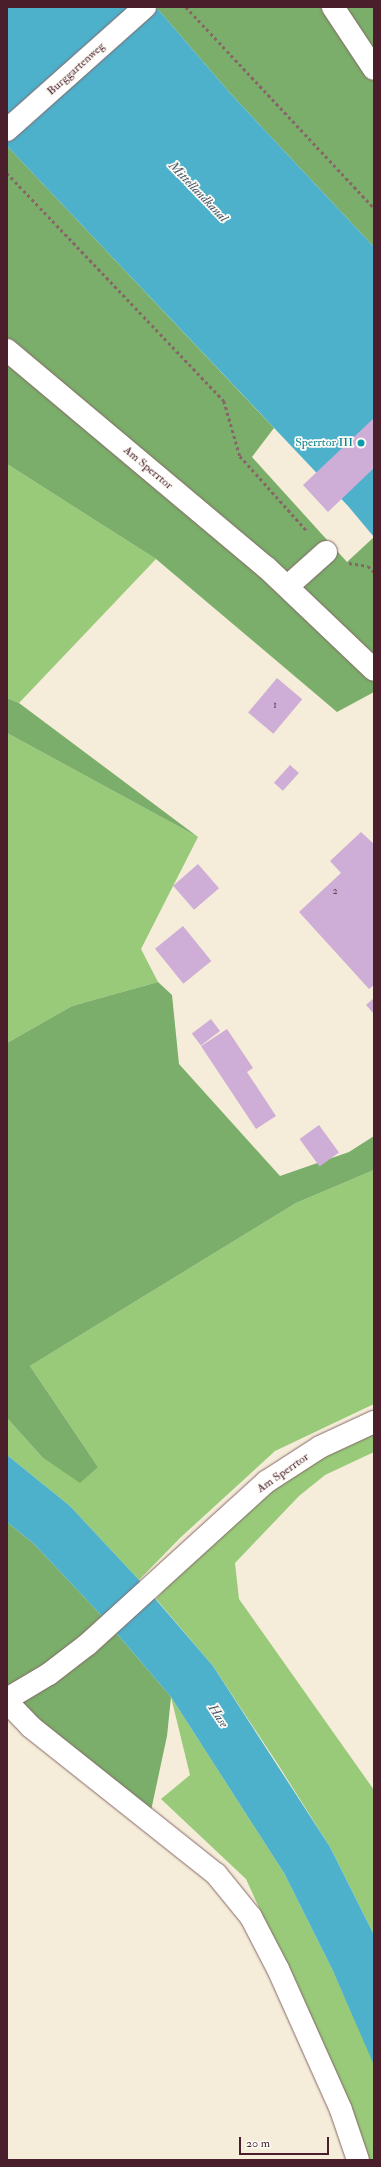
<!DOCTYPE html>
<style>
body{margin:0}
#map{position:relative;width:381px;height:2167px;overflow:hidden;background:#f5edd9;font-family:"IM FELL Double Pica",serif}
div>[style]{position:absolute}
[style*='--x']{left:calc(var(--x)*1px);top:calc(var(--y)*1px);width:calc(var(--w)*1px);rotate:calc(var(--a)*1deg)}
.green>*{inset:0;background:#98ca7a}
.forest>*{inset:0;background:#7aae6a}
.water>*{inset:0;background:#4db1cc}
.building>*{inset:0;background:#ceaed7;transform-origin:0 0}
.path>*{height:2.5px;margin-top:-1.25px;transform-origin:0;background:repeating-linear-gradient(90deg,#866768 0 3px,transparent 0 6px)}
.roads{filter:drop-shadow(0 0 1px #866768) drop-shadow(0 0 1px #866768)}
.minor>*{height:22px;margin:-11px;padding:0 11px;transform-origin:11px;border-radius:11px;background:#fff}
.dots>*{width:11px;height:11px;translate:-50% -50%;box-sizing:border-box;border:2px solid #fdfcf7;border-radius:50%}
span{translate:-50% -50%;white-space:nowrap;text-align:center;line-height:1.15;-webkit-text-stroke:3.5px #fdfcf7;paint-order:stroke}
.number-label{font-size:10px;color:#6b4356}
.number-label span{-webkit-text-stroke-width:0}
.street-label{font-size:12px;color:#4a1f2b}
.culture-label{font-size:12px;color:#0d838f}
.right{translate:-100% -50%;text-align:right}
.water-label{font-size:13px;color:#4b596b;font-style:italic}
.frame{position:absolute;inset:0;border:8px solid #4a1f2b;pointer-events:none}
.scale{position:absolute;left:239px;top:2137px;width:90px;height:18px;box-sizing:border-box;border:2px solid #4a1f2b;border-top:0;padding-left:5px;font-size:12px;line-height:14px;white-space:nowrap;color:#4a1f2b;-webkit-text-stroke:3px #fdfcf7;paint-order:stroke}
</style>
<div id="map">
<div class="green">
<div style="clip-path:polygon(7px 464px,156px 559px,19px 703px,7px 698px)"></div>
<div style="clip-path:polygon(7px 733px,198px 837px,141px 949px,158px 982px,72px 1006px,7px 1043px)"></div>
<div style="clip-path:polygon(374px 1170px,374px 1404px,275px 1451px,180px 1538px,139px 1580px,70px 1506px,7px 1455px,7px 1418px,42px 1457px,98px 1467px,30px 1366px,296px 1203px)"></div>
<div style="clip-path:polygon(374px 1425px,374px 1452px,325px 1475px,299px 1496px,235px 1563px,239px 1599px,374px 1790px,374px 1935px,330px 1847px,279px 1766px,213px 1666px,156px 1599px,212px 1536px,301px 1465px)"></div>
<div style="clip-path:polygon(171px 1697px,284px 1873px,333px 1971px,371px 2055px,374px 2065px,374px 2160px,365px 2160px,340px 2087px,246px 1879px,161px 1799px,190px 1775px)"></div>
</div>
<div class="forest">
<div style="clip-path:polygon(156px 7px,374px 7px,374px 247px,230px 93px)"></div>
<div style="clip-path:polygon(7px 146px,274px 428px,252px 457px,347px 562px,374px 537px,374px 692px,337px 712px,156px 559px,7px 464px)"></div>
<div style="clip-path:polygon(7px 698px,19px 703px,198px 837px,7px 733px)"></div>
<div style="clip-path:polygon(158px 982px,172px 995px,179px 1064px,280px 1176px,349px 1152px,374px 1136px,374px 1170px,296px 1203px,30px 1366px,98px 1467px,80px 1483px,42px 1457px,7px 1418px,7px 1043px,72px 1006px)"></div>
<div style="clip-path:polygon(7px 1522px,34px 1544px,101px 1615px,171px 1697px,167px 1736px,149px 1820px,7px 1702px)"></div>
</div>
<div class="water">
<div style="clip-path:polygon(7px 7px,156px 7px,230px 93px,374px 247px,374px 537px,348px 506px,7px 146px)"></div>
<div style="clip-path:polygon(7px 1455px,70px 1506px,139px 1580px,213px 1666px,330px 1847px,374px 1935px,374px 2065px,333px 1971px,284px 1873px,171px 1697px,101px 1615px,34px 1544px,7px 1522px)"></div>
</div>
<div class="building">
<div style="clip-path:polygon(374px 418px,374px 468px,328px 512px,303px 485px)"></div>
<div style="left:277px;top:678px;width:33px;height:45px;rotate:40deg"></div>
<div style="left:290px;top:765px;width:12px;height:24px;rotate:42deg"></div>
<div style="clip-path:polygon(361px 832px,374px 844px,374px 985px,369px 989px,299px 912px,341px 873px,330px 861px)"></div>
<div style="left:198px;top:864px;width:32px;height:33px;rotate:49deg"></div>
<div style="left:183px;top:926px;width:45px;height:36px;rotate:51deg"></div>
<div style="clip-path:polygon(374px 998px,374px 1014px,366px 1005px)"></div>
<div style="left:211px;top:1019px;width:15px;height:24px;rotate:53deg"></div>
<div style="clip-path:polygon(227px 1029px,253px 1068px,247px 1072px,276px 1116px,256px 1129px,201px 1046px)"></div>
<div style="left:319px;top:1125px;width:34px;height:24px;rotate:54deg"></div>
</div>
<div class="path">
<div style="--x:186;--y:7;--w:275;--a:46.9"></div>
<div style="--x:7;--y:173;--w:315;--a:46.4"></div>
<div style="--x:224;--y:401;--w:57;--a:73.8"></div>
<div style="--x:240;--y:456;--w:102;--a:48.2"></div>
<div style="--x:349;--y:563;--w:19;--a:9"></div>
<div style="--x:368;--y:566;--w:8;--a:45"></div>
</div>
<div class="roads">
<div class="minor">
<div style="--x:333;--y:7;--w:74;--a:56.5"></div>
<div style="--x:7;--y:130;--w:185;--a:-41.7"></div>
<div style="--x:7;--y:350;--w:338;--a:40"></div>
<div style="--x:266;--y:567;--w:149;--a:43.6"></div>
<div style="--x:288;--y:586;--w:51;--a:-41.8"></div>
<div style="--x:7;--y:1699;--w:49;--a:-30.8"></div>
<div style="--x:49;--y:1674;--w:49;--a:-37.6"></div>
<div style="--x:88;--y:1644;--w:241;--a:-42.3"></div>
<div style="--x:266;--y:1482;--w:64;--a:-32.9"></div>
<div style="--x:320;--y:1447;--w:60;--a:-24.8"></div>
<div style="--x:7;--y:1702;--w:35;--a:46"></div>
<div style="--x:31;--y:1727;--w:236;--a:38.5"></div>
<div style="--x:216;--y:1874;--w:55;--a:50.9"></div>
<div style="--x:251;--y:1917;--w:59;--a:62.6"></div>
<div style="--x:278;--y:1969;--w:154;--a:65.9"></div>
<div style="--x:341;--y:2110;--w:53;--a:71.2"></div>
</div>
</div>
<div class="dots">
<div style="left:361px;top:443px;background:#0f9aa8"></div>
</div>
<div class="number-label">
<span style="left:275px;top:706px">1</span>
<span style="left:335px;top:892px">2</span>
</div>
<div class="street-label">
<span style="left:76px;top:69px;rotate:-42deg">Burggartenweg</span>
<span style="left:148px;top:468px;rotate:40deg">Am Sperrtor</span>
<span style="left:283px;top:1473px;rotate:-35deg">Am Sperrtor</span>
</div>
<div class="culture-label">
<span class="right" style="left:353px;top:443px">Sperrtor III</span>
</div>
<div class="water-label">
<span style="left:198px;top:192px;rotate:46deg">Mittellandkanal</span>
<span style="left:218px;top:1716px;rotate:57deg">Hase</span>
</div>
<div class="frame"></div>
<div class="scale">20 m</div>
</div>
